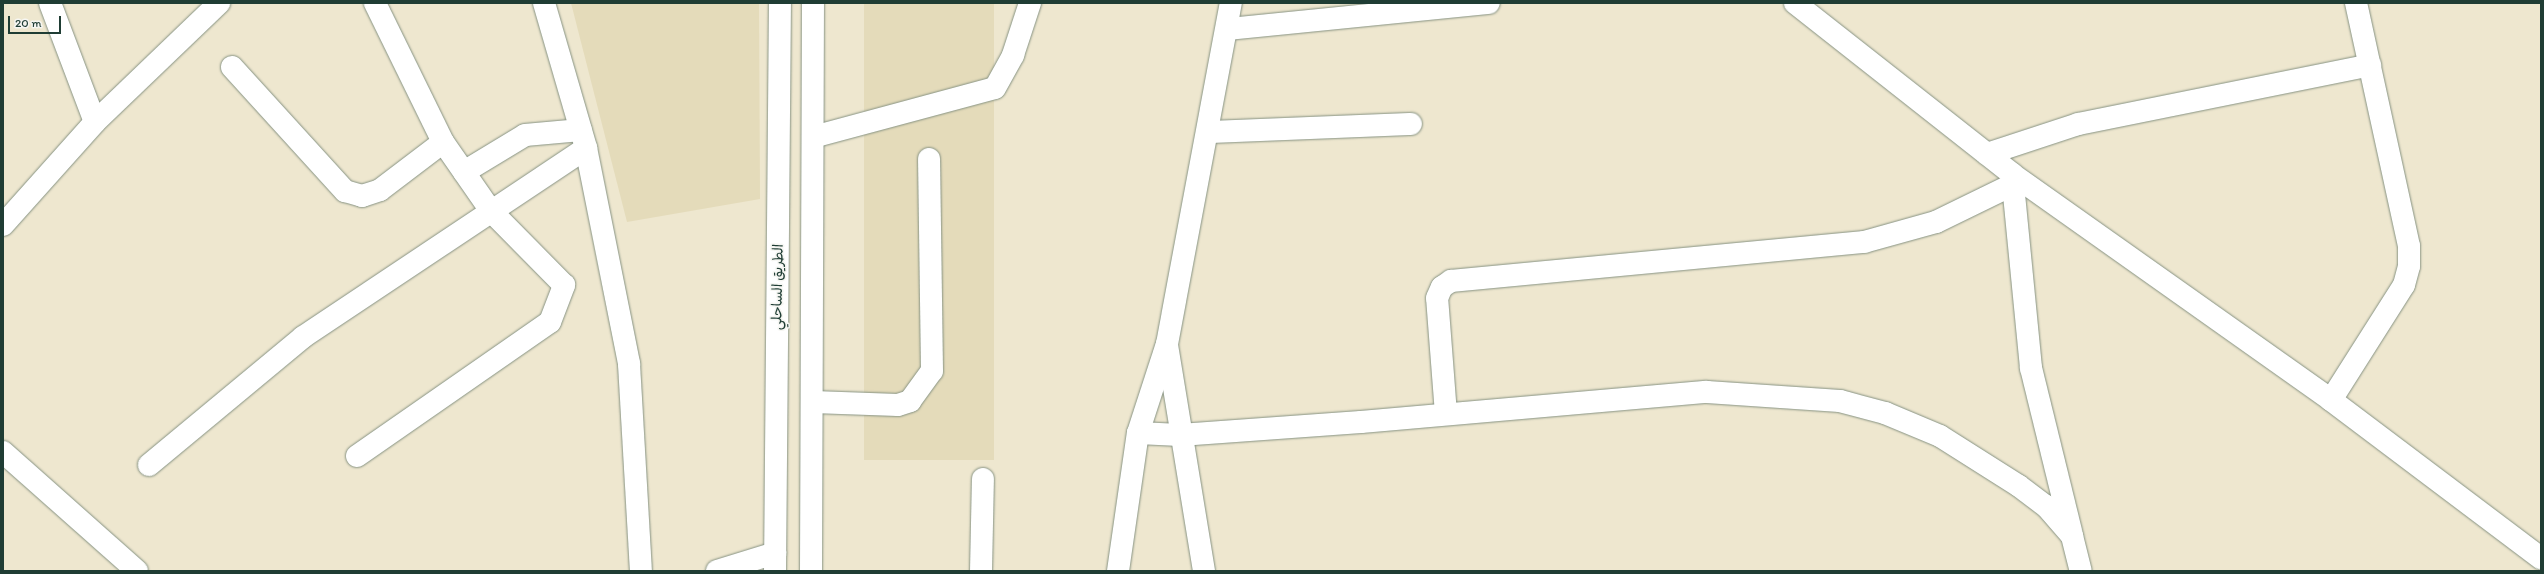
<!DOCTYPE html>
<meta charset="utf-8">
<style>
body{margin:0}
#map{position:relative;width:2544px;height:574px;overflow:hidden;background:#eee7cf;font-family:Itim,"Playpen Sans Arabic",sans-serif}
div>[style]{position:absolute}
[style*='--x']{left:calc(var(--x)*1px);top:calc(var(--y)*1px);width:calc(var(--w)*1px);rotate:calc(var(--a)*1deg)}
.built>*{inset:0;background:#e4dbba;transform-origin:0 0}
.roads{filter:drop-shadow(0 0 1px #869282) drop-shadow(0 0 1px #869282)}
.minor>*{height:22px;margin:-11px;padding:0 11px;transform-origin:11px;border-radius:11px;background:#fff}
.major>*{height:22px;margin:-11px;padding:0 11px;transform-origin:11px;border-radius:11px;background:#fff}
.highway>*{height:22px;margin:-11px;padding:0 11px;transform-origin:11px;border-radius:11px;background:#fff}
span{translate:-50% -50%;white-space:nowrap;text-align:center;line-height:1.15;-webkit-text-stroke:3px #f6f6f2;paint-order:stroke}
.street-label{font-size:14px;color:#1f3d34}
.frame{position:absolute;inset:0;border:4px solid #1f3d34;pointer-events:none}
.scale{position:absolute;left:8px;top:16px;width:53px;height:18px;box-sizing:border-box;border:2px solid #1f3d34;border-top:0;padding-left:5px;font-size:12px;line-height:14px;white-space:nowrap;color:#1f3d34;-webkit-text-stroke:3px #f6f6f2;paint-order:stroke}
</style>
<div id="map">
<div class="built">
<div style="clip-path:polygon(571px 3px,759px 3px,760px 199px,627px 222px)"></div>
<div style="left:864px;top:3px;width:130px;height:457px"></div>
</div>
<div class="roads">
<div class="minor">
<div style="--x:50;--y:3;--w:127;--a:69.3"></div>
<div style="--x:544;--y:3;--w:151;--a:73.8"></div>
<div style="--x:586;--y:148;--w:220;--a:78.7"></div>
<div style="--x:629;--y:364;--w:207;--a:86.7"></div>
<div style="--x:1795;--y:3;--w:276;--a:38.2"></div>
<div style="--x:2012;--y:174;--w:391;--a:35.3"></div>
<div style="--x:2331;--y:400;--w:263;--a:37"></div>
<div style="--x:1228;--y:29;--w:262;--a:-5.7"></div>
<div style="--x:232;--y:67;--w:168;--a:47.7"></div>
<div style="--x:345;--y:191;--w:18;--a:16"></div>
<div style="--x:362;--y:196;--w:19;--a:-18"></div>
<div style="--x:380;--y:190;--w:79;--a:-37.3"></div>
<div style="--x:1209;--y:132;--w:202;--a:-2.3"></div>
<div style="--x:813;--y:137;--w:188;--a:-15.1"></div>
<div style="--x:995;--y:88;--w:38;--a:-61"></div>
<div style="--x:1013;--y:55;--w:55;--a:-71.9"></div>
<div style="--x:1987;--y:154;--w:96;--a:-18.2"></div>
<div style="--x:2078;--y:124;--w:298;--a:-11.4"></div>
<div style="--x:464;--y:172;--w:71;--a:-31.2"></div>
<div style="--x:525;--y:135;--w:56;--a:-5.1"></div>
<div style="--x:2012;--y:174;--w:195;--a:84.4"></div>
<div style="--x:2031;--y:368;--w:168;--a:76.2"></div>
<div style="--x:2331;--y:400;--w:136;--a:-57.6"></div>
<div style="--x:2404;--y:285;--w:20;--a:-75"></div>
<div style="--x:2409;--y:266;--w:20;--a:-90"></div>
<div style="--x:2409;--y:246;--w:249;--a:-102.3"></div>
<div style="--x:813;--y:402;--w:85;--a:2"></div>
<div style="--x:898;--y:405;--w:13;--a:-18"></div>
<div style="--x:910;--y:401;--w:37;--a:-54"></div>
<div style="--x:932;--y:371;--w:212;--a:-90.8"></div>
<div style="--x:1446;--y:414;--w:116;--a:-94.4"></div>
<div style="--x:1437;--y:298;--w:12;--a:-66"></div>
<div style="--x:1442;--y:287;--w:11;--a:-34"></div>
<div style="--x:1451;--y:281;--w:415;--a:-5.4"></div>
<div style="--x:1864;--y:242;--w:75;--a:-15.5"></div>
<div style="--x:1936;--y:222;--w:85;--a:-26"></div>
<div style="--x:1138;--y:433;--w:42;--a:2.7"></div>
<div style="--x:1180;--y:435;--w:181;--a:-4.1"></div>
<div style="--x:1361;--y:422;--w:347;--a:-5"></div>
<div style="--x:1707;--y:392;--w:133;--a:3.9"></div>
<div style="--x:1840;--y:401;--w:47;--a:14.9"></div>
<div style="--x:1885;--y:413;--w:60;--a:22.7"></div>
<div style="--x:1940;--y:436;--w:93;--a:32.3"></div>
<div style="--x:2019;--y:486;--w:34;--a:37"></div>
<div style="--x:2046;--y:506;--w:40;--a:49"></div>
<div style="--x:2072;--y:536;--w:36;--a:76"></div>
<div style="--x:3;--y:452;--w:179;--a:41.6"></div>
<div style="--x:357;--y:456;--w:235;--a:-34.8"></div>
<div style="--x:550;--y:322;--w:40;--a:-69"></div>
<div style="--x:564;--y:285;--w:104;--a:-134.6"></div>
<div style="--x:491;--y:211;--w:84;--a:-124.8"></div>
<div style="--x:443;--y:142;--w:155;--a:-116.1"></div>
<div style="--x:149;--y:465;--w:200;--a:-39.7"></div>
<div style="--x:303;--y:337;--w:340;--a:-33.7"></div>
<div style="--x:717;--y:571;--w:61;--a:-17.2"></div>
<div style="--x:981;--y:571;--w:92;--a:-88.8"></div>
<div style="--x:1118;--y:571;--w:139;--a:-81.8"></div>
<div style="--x:1138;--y:433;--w:90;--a:-72"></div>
<div style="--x:1204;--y:571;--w:230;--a:-99.3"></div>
<div style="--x:1167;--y:344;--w:347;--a:-79.4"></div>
</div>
<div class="major">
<div style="--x:3;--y:225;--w:138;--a:-48.2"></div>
<div style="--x:95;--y:122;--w:172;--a:-43.8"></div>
</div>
<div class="highway">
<div style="--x:775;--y:571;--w:568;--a:-89.5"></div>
<div style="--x:811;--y:571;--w:568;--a:-89.8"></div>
</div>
</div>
<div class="street-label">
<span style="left:778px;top:287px;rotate:-89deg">الطريق الساحلي</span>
</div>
<div class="frame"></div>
<div class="scale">20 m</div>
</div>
